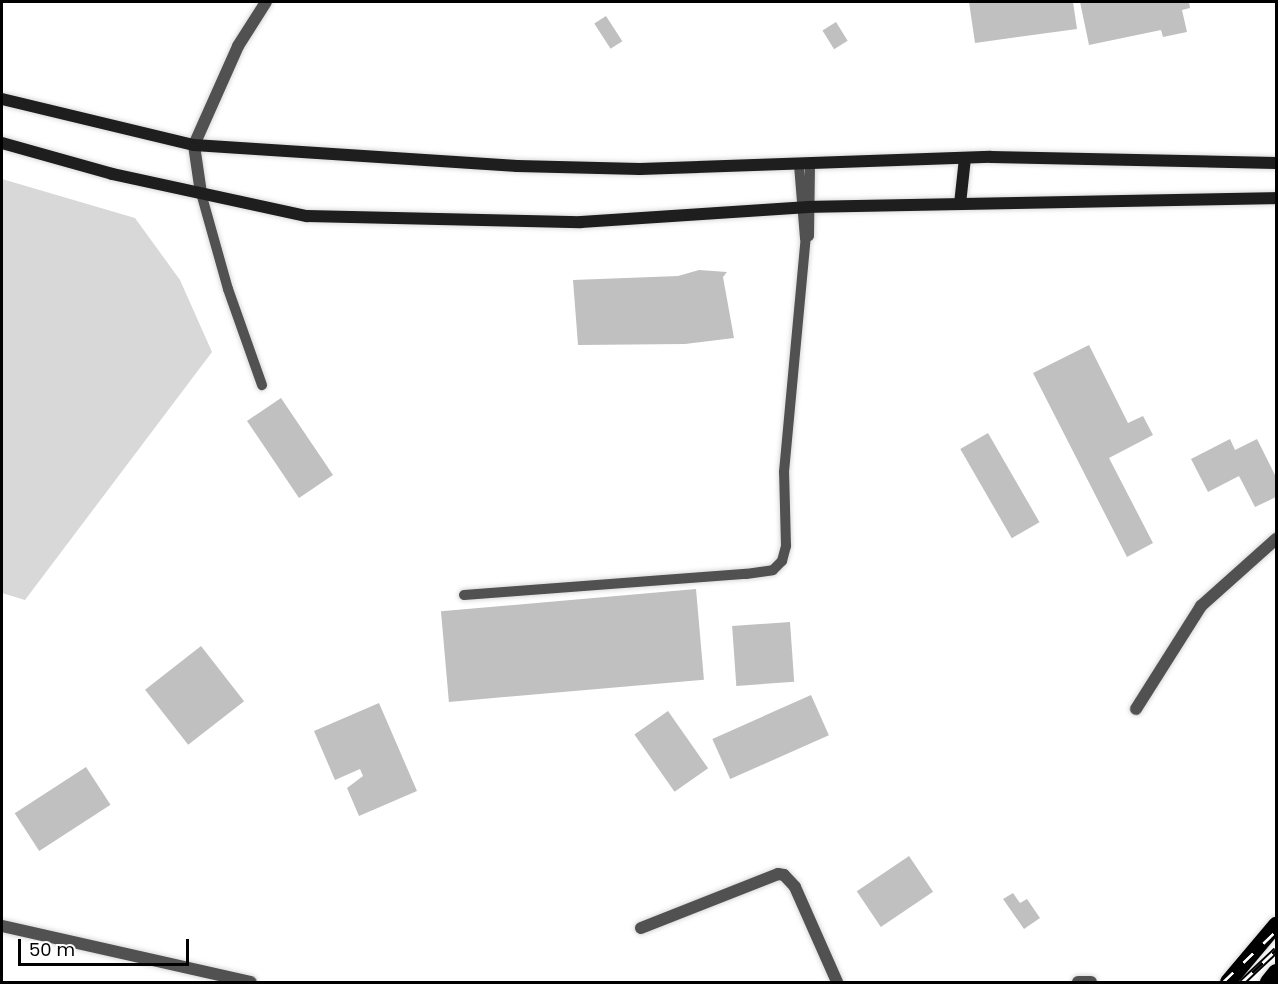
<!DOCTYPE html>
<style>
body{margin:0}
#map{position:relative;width:1278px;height:984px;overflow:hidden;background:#fff;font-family:Poppins,sans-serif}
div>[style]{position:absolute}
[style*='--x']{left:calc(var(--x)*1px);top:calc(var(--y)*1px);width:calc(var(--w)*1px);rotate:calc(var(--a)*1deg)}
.green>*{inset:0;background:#d8d8d8}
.building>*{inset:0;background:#c0c0c0;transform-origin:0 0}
.roads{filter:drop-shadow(0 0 2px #dbdbdb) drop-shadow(0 0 2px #dbdbdb)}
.service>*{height:10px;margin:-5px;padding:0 5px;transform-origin:5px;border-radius:5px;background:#515151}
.minor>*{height:12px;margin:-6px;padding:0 6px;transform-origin:6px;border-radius:6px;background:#515151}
.secondary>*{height:12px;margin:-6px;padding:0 6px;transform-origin:6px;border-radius:6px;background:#1e1e1e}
.trunk>*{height:16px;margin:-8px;padding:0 8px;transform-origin:8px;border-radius:8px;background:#000}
.rail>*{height:7px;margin-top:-3.5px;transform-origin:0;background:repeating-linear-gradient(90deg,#fff 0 14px,#000 0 28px);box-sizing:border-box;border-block:2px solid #000}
span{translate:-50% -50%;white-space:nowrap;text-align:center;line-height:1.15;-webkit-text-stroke:4.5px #fff;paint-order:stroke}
.frame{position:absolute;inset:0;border:3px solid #000;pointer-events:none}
.scale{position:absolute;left:18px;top:939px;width:171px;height:27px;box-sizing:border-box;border:3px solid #000;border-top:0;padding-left:8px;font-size:18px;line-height:21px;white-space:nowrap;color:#000;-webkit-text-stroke:4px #fff;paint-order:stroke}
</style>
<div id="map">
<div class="green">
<div style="clip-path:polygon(2px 179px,135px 218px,180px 280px,212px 352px,25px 600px,2px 593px)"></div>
</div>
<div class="building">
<div style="clip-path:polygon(969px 2px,1073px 2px,1077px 29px,975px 43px)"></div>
<div style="clip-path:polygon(1080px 2px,1189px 2px,1190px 8px,1182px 10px,1187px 32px,1163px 37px,1161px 30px,1089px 45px)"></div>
<div style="left:606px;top:16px;width:30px;height:14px;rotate:57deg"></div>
<div style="left:836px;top:22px;width:22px;height:16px;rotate:58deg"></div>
<div style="clip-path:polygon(699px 270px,727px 272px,723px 277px,734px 338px,685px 344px,578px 345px,573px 280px,678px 276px)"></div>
<div style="clip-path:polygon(1089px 345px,1128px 423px,1143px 416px,1153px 435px,1109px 458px,1153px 543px,1127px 557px,1033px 373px)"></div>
<div style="left:281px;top:398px;width:93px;height:41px;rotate:56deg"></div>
<div style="left:988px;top:433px;width:103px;height:32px;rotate:60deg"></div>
<div style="clip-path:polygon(1230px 439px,1235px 450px,1257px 439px,1276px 477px,1276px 497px,1255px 507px,1239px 476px,1208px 492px,1191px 459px)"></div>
<div style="left:696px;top:589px;width:91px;height:256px;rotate:85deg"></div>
<div style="left:790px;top:622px;width:60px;height:58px;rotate:86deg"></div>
<div style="left:201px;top:646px;width:70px;height:71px;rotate:52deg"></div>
<div style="left:811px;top:695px;width:44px;height:108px;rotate:66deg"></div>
<div style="clip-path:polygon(379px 703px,417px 791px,359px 816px,347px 788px,363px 776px,360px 769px,335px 780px,314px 731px)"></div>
<div style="left:668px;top:711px;width:70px;height:41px;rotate:55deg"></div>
<div style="left:86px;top:767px;width:45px;height:85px;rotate:57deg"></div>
<div style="left:909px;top:856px;width:43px;height:63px;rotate:56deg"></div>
<div style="clip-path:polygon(1013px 893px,1020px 903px,1027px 899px,1040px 918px,1024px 929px,1003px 899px)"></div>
</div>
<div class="roads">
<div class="service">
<div style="--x:799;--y:165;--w:73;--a:85.3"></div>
<div style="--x:805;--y:238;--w:4;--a:-27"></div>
<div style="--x:809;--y:236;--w:72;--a:-89.2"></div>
<div style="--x:201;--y:193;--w:100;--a:74.3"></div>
<div style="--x:228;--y:289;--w:102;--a:70.5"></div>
<div style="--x:464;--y:595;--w:283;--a:-4.3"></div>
<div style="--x:746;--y:574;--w:27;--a:-8"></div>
<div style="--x:773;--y:570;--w:13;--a:-45"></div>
<div style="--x:782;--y:561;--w:16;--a:-75"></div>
<div style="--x:786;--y:546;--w:74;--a:-91.5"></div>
<div style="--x:784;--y:472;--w:236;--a:-84.7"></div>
</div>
<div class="minor">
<div style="--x:201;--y:193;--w:49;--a:-98.3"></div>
<div style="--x:194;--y:145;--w:108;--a:-66"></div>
<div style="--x:238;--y:46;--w:52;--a:-57.5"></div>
<div style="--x:1136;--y:709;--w:122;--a:-57.7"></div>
<div style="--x:1201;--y:606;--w:101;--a:-41.8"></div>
<div style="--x:2;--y:926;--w:255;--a:12.7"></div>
<div style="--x:641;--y:928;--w:147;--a:-21.5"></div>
<div style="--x:778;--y:874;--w:6;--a:9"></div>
<div style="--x:784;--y:875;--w:16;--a:47"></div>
<div style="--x:795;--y:887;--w:104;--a:66.1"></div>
<div style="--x:1078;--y:982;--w:13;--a:0"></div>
</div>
<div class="secondary">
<div style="--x:2;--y:99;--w:197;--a:13.5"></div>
<div style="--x:194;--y:145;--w:324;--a:3.7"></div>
<div style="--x:517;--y:166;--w:123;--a:1.4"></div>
<div style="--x:640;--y:169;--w:351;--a:-2"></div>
<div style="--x:991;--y:157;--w:285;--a:1.2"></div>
<div style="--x:2;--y:143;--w:114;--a:15.7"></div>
<div style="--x:112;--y:174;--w:199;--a:12.2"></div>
<div style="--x:307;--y:216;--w:274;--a:1.3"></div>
<div style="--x:581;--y:222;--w:228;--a:-3.8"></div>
<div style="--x:809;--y:207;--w:467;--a:-1.1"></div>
<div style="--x:960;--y:204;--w:46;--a:-83.8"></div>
</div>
<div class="trunk">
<div style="--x:1228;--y:982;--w:75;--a:-49.9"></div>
<div style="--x:1268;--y:982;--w:13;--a:-51"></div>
</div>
</div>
<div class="rail">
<div style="--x:1223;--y:982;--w:74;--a:-43.9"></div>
<div style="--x:1242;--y:982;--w:47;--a:-43.3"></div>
</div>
<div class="frame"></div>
<div class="scale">50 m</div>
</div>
